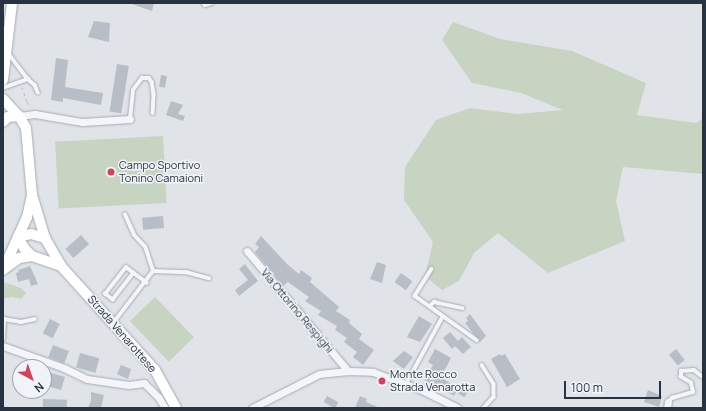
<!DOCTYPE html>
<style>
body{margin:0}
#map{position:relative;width:706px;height:411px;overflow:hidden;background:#e0e4e9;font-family:Manrope,sans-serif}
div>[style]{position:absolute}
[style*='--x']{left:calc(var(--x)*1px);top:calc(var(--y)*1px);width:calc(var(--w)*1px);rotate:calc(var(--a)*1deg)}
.green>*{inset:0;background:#c7d4c1;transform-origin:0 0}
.building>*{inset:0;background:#b7bec6;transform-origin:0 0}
.path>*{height:1px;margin-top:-0.5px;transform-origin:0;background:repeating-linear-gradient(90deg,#babfc5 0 3px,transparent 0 6px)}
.roads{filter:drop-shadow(0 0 1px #a5abb3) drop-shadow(0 0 1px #a5abb3)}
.lane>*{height:3.5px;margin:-1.75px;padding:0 1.75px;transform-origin:1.75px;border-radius:1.75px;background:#f3f5f8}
.street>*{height:7px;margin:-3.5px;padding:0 3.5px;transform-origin:3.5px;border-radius:3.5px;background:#f3f5f8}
.secondary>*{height:10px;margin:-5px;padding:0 5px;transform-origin:5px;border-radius:5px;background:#fff}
.dots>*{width:11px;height:11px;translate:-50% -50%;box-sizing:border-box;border:2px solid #f0f3f7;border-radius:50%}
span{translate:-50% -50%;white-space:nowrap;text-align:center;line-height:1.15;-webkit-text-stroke:3px #f0f3f7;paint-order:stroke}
.poi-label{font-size:11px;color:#283341}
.left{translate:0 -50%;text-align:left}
.street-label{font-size:11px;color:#283341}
.frame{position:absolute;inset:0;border:4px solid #283341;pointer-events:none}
.north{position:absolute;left:12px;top:359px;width:40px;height:40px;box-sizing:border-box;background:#f0f3f7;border:1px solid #a0a6ae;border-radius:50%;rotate:140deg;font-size:11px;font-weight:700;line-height:16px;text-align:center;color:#283341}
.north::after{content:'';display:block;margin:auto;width:14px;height:18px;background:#d2425f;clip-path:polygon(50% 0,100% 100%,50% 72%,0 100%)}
.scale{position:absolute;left:564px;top:381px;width:97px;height:18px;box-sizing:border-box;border:2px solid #283341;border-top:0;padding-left:5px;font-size:12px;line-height:14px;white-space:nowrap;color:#283341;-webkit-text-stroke:3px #f0f3f7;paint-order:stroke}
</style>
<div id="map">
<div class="green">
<div style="clip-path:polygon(453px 22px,500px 39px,572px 51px,646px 83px,637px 115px,696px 123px,703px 118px,703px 174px,623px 167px,616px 201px,625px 241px,548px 273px,498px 233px,474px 253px,459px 281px,442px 290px,425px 276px,433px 242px,404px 200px,405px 167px,436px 120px,470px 108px,517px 114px,563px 110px,521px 93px,472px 83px,442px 40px)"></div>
<div style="left:163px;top:136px;width:67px;height:108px;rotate:87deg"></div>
<div style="clip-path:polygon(3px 282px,21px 288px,26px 293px,21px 299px,13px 297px,5px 298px,3px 302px)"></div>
<div style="left:155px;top:297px;width:56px;height:35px;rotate:46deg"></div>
</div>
<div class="building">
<div style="clip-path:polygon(129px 3px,154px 3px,152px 11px)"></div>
<div style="clip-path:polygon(94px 21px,110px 23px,109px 42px,88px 37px)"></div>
<div style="clip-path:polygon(56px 58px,68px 60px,65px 87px,103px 93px,101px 105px,63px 98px,63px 102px,51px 100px)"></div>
<div style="left:117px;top:64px;width:12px;height:48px;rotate:9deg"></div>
<div style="left:161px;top:75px;width:6px;height:12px;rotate:9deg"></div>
<div style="clip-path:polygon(171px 101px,183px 105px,178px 114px,185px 116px,183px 121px,166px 115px)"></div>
<div style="left:163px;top:216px;width:12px;height:21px;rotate:85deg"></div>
<div style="left:81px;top:235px;width:12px;height:21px;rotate:48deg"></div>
<div style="clip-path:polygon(261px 236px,287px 264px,299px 274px,301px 270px,312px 278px,310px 282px,339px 307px,336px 311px,350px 320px,349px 323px,362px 334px,359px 339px,374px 350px,363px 365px,353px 357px,357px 352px,344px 342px,347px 338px,335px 330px,337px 326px,318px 315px,321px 311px,305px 301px,309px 297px,288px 282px,283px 286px,260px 258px,255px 252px,259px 247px,255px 244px)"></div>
<div style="clip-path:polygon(377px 262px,386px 265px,382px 283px,370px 279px)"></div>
<div style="clip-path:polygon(245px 264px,258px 281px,239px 296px,235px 290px,248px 280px,239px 269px)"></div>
<div style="clip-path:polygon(30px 266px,38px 284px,31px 286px,29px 279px,18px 282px,16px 273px,19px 272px,18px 270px)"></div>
<div style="left:401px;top:273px;width:14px;height:11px;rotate:36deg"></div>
<div style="clip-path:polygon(470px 314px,486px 336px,480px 342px,465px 323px,468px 321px,466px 318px)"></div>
<div style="clip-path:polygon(419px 316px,432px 324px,420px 342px,407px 337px)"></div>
<div style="left:50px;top:319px;width:11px;height:16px;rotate:27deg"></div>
<div style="clip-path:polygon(450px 332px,458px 341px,462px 337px,471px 347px,463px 354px,455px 346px,452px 349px,443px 338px)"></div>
<div style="left:53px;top:345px;width:17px;height:13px;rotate:21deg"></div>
<div style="clip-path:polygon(435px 349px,451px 358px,441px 377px,458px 389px,454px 396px,424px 380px,433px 365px,428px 362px)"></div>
<div style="left:676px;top:349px;width:14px;height:9px;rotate:51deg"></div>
<div style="clip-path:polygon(404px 351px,413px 357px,404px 369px,393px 361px)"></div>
<div style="left:80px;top:353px;width:20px;height:15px;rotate:15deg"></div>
<div style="clip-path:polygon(500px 354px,501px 356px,505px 354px,520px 379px,507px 387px,491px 359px)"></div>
<div style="clip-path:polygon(121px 365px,131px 369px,128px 379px,117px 374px)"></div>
<div style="clip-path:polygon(44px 371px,65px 377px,61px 390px,44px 385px)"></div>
<div style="left:464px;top:382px;width:8px;height:13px;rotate:30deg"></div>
<div style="clip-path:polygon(648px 390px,662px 396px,659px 407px,644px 402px)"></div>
<div style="clip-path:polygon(91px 392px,104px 395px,101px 408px,88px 408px,91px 401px)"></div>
<div style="left:327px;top:396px;width:13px;height:7px;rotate:29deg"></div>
<div style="clip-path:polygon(360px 396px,367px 399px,366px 402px,380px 408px,355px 408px)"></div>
<div style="left:43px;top:399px;width:24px;height:8px;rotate:2deg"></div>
</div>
<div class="path">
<div style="--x:22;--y:87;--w:16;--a:72"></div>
<div style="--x:27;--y:102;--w:6;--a:51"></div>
</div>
<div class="roads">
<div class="lane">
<div style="--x:204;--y:3;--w:2;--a:63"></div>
<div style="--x:205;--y:5;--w:7;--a:-16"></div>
<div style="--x:9;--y:54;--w:31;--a:53"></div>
<div style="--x:3;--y:88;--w:27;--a:-20"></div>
<div style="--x:28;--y:79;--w:9;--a:41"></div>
<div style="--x:35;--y:85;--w:8;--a:67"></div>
<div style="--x:130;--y:119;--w:29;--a:-84"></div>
<div style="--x:133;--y:90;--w:15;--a:-53"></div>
<div style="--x:142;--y:78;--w:7;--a:0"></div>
<div style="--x:149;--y:78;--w:5;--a:53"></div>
<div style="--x:152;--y:82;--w:13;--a:81"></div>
<div style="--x:154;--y:95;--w:18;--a:93"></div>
<div style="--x:432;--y:269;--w:32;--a:122"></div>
<div style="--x:415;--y:296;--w:76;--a:35.4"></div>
<div style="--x:153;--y:271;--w:33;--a:2"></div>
<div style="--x:186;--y:272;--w:24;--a:15"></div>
<div style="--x:134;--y:273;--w:34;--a:128"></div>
<div style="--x:113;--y:300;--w:10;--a:-143"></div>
<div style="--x:105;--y:294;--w:34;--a:-52"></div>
<div style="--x:126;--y:267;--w:26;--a:37"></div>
<div style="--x:430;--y:306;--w:6;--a:-45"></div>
<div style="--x:434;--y:302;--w:29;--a:12"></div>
<div style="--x:114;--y:322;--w:64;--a:-52.6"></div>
<div style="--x:153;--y:271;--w:25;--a:-108"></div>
<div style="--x:145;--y:247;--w:16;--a:-133"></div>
<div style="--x:134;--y:235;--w:22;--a:-114"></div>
<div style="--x:3;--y:339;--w:20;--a:-87"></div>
<div style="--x:4;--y:319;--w:17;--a:10"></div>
<div style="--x:21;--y:322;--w:14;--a:-12"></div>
<div style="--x:482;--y:365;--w:22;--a:58"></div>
<div style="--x:494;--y:384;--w:13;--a:90"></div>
<div style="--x:494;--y:397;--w:15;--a:132"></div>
<div style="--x:406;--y:384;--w:77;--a:-61.4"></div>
<div style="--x:668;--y:402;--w:6;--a:-45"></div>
<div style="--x:672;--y:398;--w:22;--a:-16"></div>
<div style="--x:693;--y:392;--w:9;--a:-103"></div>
<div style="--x:691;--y:383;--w:12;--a:-149"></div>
<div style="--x:681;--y:377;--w:6;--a:-90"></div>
<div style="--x:681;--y:371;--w:13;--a:-4"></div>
<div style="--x:694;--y:370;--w:11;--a:38"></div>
</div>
<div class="street">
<div style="--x:19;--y:116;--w:16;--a:-7"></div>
<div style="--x:35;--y:114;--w:48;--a:9.7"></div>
<div style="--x:82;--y:122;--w:48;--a:-3.6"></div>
<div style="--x:247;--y:251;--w:157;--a:49.9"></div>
<div style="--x:3;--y:346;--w:65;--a:19.8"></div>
<div style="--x:64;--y:368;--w:25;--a:26"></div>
<div style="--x:87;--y:379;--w:42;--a:8.1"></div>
<div style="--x:129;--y:385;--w:15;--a:-8"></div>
<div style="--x:144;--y:383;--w:21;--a:45"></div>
<div style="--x:159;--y:398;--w:12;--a:59"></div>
<div style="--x:252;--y:408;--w:75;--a:-26.9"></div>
<div style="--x:319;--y:374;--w:29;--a:-6"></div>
<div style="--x:348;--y:371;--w:25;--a:2"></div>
<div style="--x:373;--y:372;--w:52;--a:20.2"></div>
<div style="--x:422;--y:390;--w:40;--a:26.6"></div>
<div style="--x:667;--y:408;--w:6;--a:-81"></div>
</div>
<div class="secondary">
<div style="--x:3;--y:80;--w:78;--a:-83.3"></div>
<div style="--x:3;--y:99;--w:23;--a:47"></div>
<div style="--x:19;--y:116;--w:14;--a:60"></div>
<div style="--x:26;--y:128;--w:67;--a:84.9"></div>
<div style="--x:32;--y:195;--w:45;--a:73.2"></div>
<div style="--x:3;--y:122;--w:7;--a:-45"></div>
<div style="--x:8;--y:117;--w:11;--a:-5"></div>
<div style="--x:18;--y:237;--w:13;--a:-13"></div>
<div style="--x:31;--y:234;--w:15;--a:16"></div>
<div style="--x:45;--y:238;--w:32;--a:60"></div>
<div style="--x:61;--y:266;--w:140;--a:47.9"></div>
<div style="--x:155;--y:370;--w:43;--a:61.1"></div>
<div style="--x:18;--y:237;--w:13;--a:61"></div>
<div style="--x:24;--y:248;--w:11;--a:45"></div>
<div style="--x:32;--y:256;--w:31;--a:19"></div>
<div style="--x:4;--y:269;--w:19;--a:-36"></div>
<div style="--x:19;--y:258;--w:13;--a:-9"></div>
<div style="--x:3;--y:270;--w:58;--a:-65.6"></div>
<div style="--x:27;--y:217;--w:22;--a:-77"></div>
</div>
</div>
<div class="dots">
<div style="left:111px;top:172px;background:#d2425f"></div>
<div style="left:382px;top:381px;background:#d2425f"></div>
</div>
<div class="poi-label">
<span class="left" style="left:119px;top:172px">Campo Sportivo<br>Tonino Camaioni</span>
<span class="left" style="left:390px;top:381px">Monte Rocco<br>Strada Venarotta</span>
</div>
<div class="street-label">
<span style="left:297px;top:311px;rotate:50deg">Via Ottorino Respighi</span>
<span style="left:122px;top:334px;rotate:49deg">Strada Venarottese</span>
</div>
<div class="frame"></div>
<div class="north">N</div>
<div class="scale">100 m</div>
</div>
